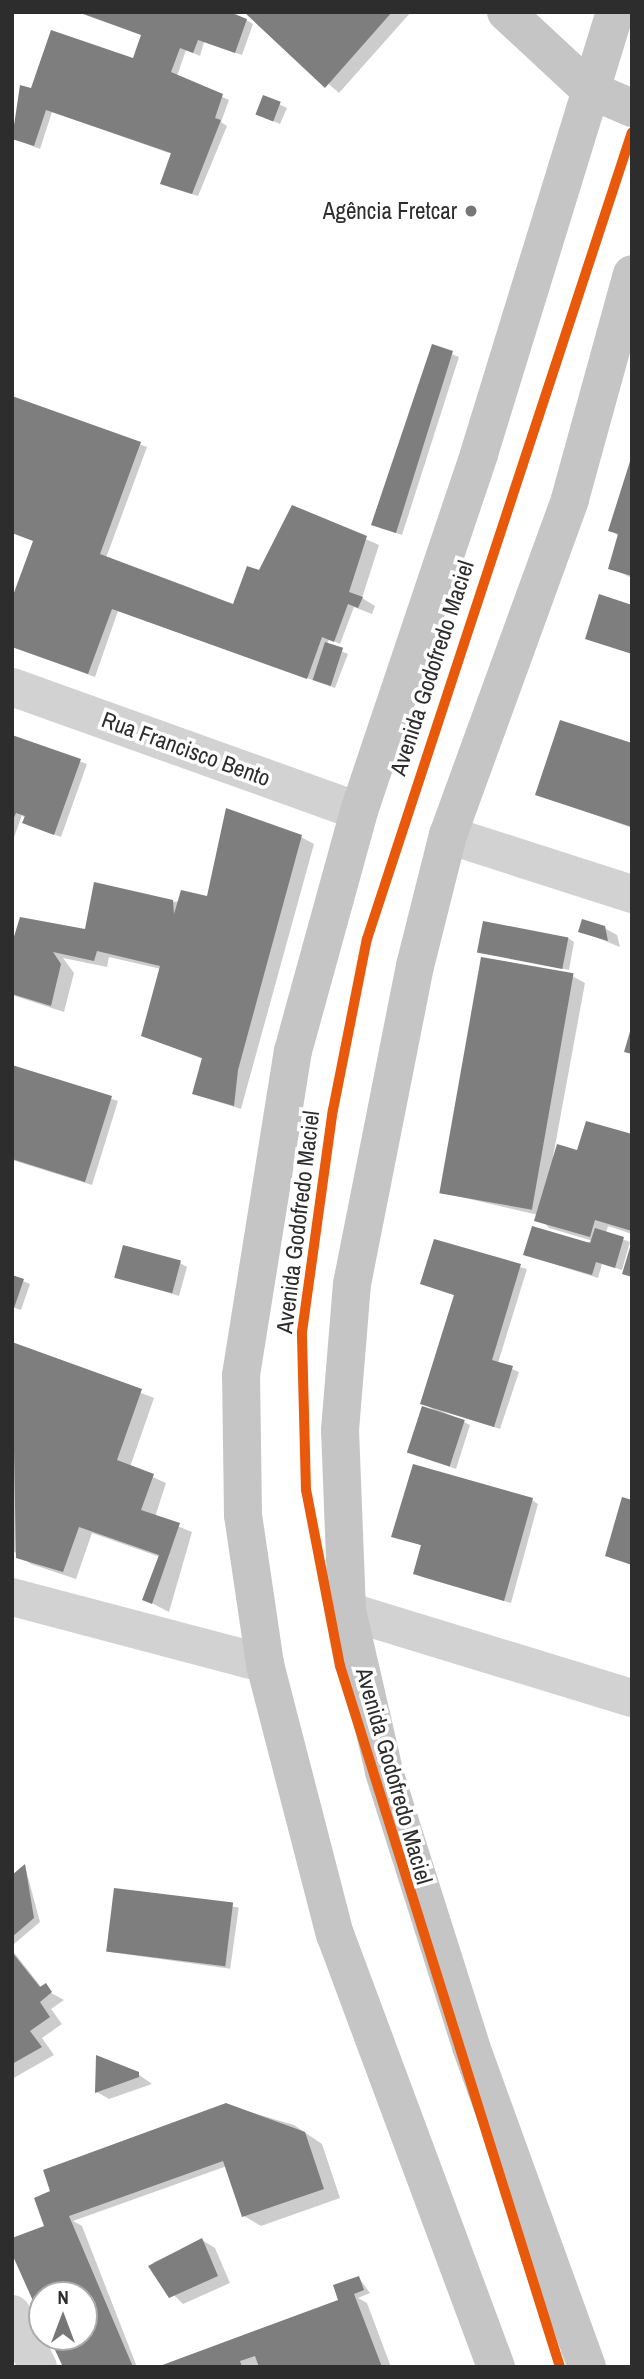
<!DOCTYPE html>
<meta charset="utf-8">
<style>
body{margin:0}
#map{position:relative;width:644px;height:2379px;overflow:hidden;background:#fff;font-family:"Archivo Narrow",sans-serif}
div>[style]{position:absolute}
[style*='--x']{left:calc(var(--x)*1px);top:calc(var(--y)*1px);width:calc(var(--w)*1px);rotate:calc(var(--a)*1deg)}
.shadow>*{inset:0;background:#0003;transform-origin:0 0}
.building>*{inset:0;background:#7e7e7e;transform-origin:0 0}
.street>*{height:38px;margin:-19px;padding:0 19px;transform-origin:19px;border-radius:19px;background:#d2d2d2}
.primary>*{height:38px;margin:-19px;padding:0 19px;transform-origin:19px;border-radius:19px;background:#c5c5c5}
.cycleway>*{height:10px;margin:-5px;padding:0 5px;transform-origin:5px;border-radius:5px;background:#e8590c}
.dots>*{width:19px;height:19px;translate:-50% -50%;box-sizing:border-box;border:4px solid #fff;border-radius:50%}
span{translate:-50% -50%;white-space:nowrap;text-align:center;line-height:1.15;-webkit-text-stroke:7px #fff;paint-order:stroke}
.poi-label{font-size:23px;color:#2d2d2d}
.right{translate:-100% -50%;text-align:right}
.street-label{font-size:23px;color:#2d2d2d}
.frame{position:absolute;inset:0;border:14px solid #2d2d2d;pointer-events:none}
.north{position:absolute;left:28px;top:2281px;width:70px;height:70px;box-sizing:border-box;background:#fff;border:2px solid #ababab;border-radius:50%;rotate:0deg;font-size:19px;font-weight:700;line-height:28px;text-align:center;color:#2d2d2d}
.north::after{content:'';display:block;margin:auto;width:24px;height:32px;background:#767676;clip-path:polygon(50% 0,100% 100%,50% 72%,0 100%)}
</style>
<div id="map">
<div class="shadow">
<div style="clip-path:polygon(77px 12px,233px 12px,253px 24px,242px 55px,204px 42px,200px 56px,186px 50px,177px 76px,229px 100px,221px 122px,227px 126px,198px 196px,169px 187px,172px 154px,52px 112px,40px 149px,12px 138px,21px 87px,32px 91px,134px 61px,143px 35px)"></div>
<div style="clip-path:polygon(247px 12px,411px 12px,339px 93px)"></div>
<div style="clip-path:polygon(264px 97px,287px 108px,280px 124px,263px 117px)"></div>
<div style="clip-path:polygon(434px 347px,459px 357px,402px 535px,380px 528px)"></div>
<div style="clip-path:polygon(12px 398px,147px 447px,106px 558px,234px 606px,266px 575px,293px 507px,379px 545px,362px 598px,375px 606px,372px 614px,354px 607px,340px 644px,329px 639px,327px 645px,348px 654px,335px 688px,118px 611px,95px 677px,12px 647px,35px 541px)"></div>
<div style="clip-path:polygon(632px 459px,632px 578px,610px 568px,619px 536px,610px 530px)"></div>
<div style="clip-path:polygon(12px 736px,87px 764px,61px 837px,31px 826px,22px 815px,12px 843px)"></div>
<div style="clip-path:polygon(632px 745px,632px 828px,537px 794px)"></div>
<div style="clip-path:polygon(301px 837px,314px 844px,241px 1109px,194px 1094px,203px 1059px,143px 1036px,161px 969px,109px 957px,107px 967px,63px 958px,74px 973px,64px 1012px,12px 995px,12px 947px,87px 931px,172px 902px,209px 898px)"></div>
<div style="clip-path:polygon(604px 928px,617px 935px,620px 947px,580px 931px)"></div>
<div style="clip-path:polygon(568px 938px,574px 942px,569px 970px,479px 951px)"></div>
<div style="clip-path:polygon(572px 976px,585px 983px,553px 1157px,632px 1136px,632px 1234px,608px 1226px,606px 1233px,630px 1242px,622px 1270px,602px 1264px,598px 1278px,525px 1255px,593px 1241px,549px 1228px,538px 1215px,440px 1192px)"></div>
<div style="clip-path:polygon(12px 1067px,118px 1101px,92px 1185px,12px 1160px)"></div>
<div style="clip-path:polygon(435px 1241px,527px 1269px,498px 1363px,519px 1372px,500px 1429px,442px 1411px,470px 1425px,456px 1469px,415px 1455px,434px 1410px,422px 1403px,456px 1296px,422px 1284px)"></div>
<div style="clip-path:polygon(180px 1263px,187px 1267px,179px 1296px,117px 1277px)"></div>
<div style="clip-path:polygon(23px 1281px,30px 1284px,21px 1310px,12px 1307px)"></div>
<div style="clip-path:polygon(12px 1343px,154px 1398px,130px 1467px,166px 1483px,155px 1517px,192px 1532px,169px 1612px,144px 1599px,160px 1557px,92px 1533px,76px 1579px,31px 1564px,12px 1550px)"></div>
<div style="clip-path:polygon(532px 1500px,538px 1504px,511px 1603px,422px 1577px,415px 1573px,423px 1546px,393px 1536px)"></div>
<div style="clip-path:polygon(25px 1866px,40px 1922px,14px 1944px,12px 1878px)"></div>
<div style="left:115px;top:1890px;width:125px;height:62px;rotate:8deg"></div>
<div style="clip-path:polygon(12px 1950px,42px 1988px,64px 2000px,51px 2009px,62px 2024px,42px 2038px,54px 2055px,12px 2079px)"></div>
<div style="clip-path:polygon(138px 2074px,152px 2084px,109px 2099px,97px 2092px)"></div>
<div style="clip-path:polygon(226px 2105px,294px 2125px,322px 2144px,340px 2198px,261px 2226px,244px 2216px,227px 2166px,73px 2221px,82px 2226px,137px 2367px,67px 2367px,51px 2337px,84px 2337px,84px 2295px,42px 2295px,42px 2317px,12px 2250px)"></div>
<div style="clip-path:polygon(202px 2240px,215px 2248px,230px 2283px,183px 2304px,155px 2276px,154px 2262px)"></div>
<div style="clip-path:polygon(359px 2278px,370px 2293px,358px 2298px,367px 2303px,391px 2367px,160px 2367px,340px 2300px)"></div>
</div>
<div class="building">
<div style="clip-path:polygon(78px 12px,229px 12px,247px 19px,235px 53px,198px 40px,193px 53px,180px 48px,171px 72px,223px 94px,215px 118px,221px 120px,192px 194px,160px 184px,171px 153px,46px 110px,34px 146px,12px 139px,20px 85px,31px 88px,51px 30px,133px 58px,141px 35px)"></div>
<div style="clip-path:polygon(244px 12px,392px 12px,325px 88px)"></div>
<div style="left:263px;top:95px;width:19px;height:21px;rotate:21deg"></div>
<div style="clip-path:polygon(432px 344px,453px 351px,396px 533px,371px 525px)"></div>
<div style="clip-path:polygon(12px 396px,141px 442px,100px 554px,233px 604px,247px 566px,259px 570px,292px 505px,367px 536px,349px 592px,363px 597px,358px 608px,348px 604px,334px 642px,322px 637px,307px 679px,112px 609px,88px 674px,12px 647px,12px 598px,33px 541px,12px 533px)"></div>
<div style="clip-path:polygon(632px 455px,632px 576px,608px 569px,618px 534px,608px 531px)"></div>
<div style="clip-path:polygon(599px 594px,632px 605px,632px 654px,585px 639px)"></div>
<div style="left:325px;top:642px;width:19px;height:40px;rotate:18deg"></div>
<div style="clip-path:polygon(560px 720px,632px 743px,632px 827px,535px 795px)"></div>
<div style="clip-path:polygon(12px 735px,81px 759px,54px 835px,22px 823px,25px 816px,16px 813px,12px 822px)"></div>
<div style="clip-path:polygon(226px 808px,302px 835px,238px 1070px,234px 1106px,192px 1094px,202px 1058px,141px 1036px,160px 966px,97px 951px,94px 961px,53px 952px,61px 964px,51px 1006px,12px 994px,12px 943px,20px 917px,85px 929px,94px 882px,173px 900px,174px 914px,181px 890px,207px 896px)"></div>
<div style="clip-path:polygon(582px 919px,605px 926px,608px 941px,578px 932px)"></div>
<div style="left:483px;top:921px;width:87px;height:32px;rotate:11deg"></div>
<div style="left:481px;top:957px;width:94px;height:240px;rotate:10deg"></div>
<div style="clip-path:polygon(631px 1028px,632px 1028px,632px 1054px,624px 1052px)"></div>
<div style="clip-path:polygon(12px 1065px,112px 1096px,85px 1182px,12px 1159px)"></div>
<div style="clip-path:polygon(586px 1121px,632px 1134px,632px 1231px,595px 1220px,590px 1237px,534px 1221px,557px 1144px,577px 1150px)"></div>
<div style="clip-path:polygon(532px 1226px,590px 1243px,595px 1228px,624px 1237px,615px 1268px,596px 1262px,592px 1275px,523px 1255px)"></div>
<div style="clip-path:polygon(434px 1239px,521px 1264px,492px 1360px,513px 1366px,494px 1427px,420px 1404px,454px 1295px,420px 1284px)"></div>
<div style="clip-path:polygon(631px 1244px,632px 1244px,632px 1277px,622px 1274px)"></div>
<div style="left:123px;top:1245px;width:60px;height:34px;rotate:15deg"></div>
<div style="clip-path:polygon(12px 1275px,24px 1279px,14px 1308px,12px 1307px)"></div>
<div style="clip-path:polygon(12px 1342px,142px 1389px,117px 1460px,154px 1474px,141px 1510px,180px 1523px,152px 1604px,142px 1600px,159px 1555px,79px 1527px,63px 1572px,16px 1558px)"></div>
<div style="left:422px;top:1406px;width:45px;height:49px;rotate:18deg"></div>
<div style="clip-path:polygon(413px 1464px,533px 1498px,504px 1601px,413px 1574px,421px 1545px,391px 1537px)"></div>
<div style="clip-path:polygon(622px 1497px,632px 1500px,632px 1565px,605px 1556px)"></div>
<div style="clip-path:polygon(25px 1864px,34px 1918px,12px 1937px,12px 1875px)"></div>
<div style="left:114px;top:1888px;width:120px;height:64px;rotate:7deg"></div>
<div style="clip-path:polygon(12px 1952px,40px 1987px,46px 1983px,52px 1992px,40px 2002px,50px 2017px,30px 2031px,42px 2047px,12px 2064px)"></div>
<div style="clip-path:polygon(96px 2055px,139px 2072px,139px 2077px,95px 2093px)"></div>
<div style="clip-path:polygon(226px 2103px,305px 2132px,324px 2189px,242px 2217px,223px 2161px,69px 2216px,133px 2367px,62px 2365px,49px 2337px,84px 2337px,84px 2295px,42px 2295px,42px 2321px,12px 2254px,12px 2238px,44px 2226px,34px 2198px,50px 2191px,43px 2170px)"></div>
<div style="clip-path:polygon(202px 2238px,218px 2276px,169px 2298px,148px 2266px)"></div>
<div style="clip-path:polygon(359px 2276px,364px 2290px,354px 2294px,382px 2367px,259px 2367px,255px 2356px,240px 2361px,242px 2367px,157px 2367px,338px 2300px,333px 2285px)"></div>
</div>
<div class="street">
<div style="--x:12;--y:687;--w:368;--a:19.7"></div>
<div style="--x:448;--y:835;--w:193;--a:17.8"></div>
<div style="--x:12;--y:1597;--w:262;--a:14.8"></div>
<div style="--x:347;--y:1611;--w:298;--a:17"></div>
<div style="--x:12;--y:2314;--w:59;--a:63.9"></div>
</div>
<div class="primary">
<div style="--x:506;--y:12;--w:115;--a:42.9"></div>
<div style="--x:590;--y:90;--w:46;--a:23.2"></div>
<div style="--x:496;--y:2367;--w:461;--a:-110.4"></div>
<div style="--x:335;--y:1935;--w:280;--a:-104.5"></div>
<div style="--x:265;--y:1664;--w:151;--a:-98.4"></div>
<div style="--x:243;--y:1515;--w:140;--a:-90.8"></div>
<div style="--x:241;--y:1375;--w:328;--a:-80.9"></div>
<div style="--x:293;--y:1051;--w:249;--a:-74.6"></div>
<div style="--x:359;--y:811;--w:377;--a:-71.4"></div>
<div style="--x:479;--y:454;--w:462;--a:-72.9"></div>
<div style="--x:587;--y:2367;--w:341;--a:-109.9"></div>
<div style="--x:471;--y:2046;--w:288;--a:-107.6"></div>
<div style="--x:384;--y:1771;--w:164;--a:-103"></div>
<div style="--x:347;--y:1611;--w:181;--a:-92.2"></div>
<div style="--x:340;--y:1430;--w:146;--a:-85.3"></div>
<div style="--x:352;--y:1284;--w:324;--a:-78.8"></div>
<div style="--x:415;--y:966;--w:135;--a:-75.9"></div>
<div style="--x:448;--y:835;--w:357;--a:-70"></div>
<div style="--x:570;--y:499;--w:233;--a:-74.6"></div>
</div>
<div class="cycleway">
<div style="--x:560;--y:2367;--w:735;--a:-107.42"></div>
<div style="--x:340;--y:1666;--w:179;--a:-100.9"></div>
<div style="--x:306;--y:1490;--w:158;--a:-91.5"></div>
<div style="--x:302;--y:1332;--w:224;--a:-82.1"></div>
<div style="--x:333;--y:1110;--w:174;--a:-78.8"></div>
<div style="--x:367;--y:939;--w:849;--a:-71.82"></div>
</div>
<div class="dots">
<div style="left:471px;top:211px;background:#767676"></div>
</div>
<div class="poi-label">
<span class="right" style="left:457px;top:211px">Agência Fretcar</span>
</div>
<div class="street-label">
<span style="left:432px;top:668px;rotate:-72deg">Avenida Godofredo Maciel</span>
<span style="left:186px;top:749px;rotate:20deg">Rua Francisco Bento</span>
<span style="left:298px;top:1222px;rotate:-83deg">Avenida Godofredo Maciel</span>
<span style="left:394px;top:1776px;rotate:74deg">Avenida Godofredo Maciel</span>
</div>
<div class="frame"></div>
<div class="north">N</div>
</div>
